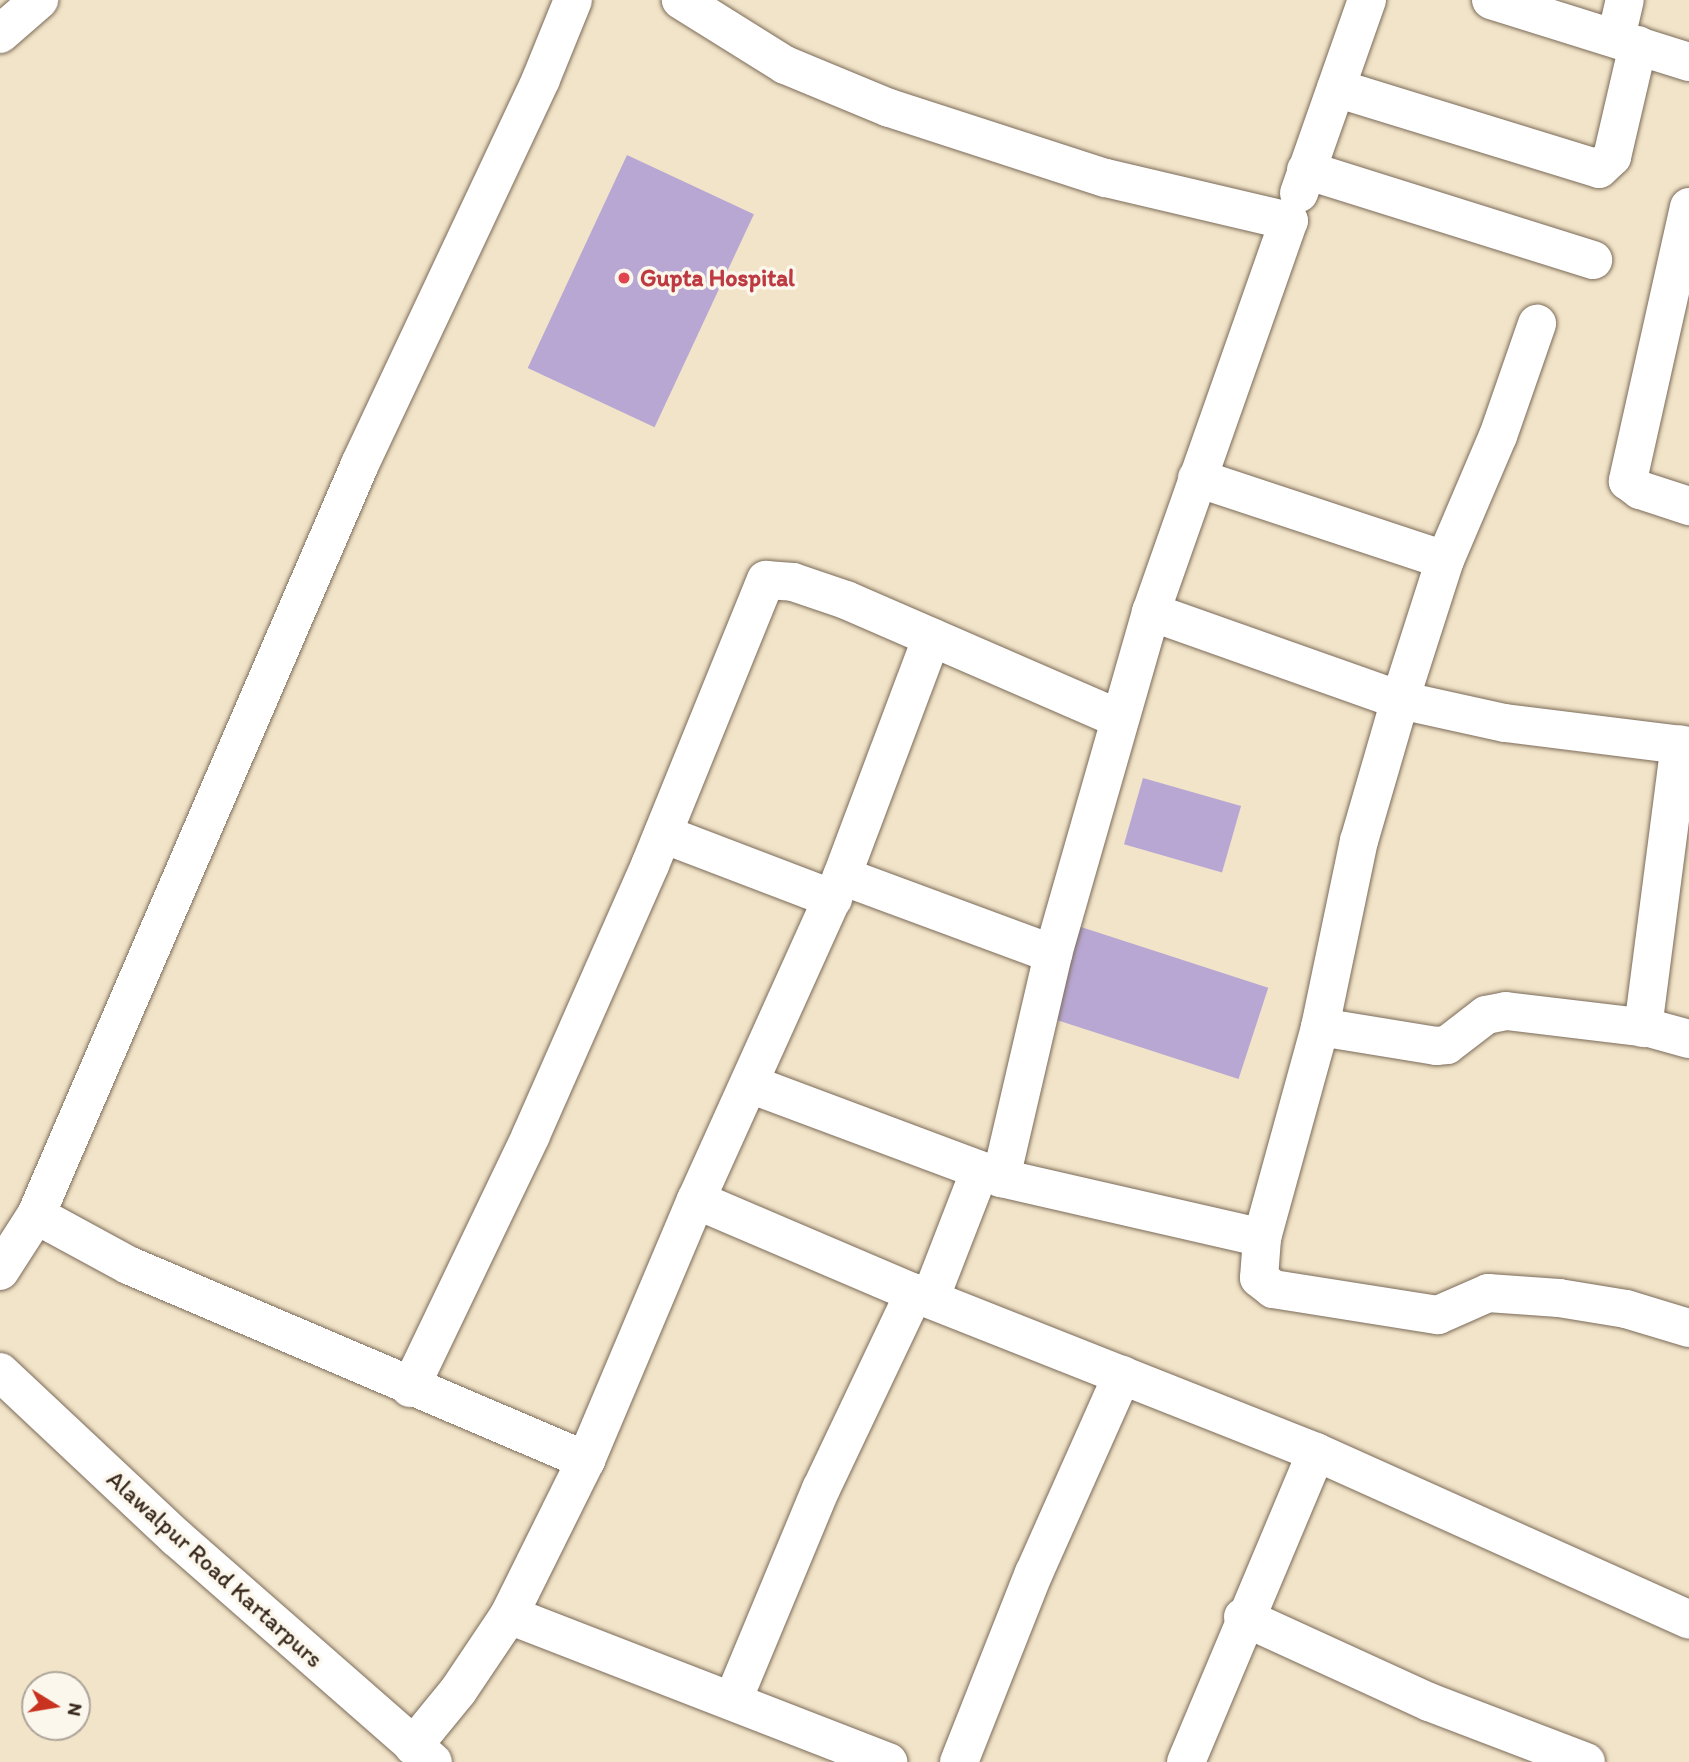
<!DOCTYPE html>
<style>
body{margin:0}
#map{position:relative;width:1689px;height:1762px;overflow:hidden;background:#f2e4c8;font-family:Itim,sans-serif}
div>[style]{position:absolute}
[style*='--x']{left:calc(var(--x)*1px);top:calc(var(--y)*1px);width:calc(var(--w)*1px);rotate:calc(var(--a)*1deg)}
.building>*{inset:0;background:#b8a7d3;transform-origin:0 0}
.roads{filter:drop-shadow(0 0 2px #7b6b5a) drop-shadow(0 0 2px #7b6b5a)}
.minor>*{height:38px;margin:-19px;padding:0 19px;transform-origin:19px;border-radius:19px;background:#fff}
.secondary>*{height:38px;margin:-19px;padding:0 19px;transform-origin:19px;border-radius:19px;background:#fff}
.dots>*{width:19px;height:19px;translate:-50% -50%;box-sizing:border-box;border:4px solid #fbf7ec;border-radius:50%}
span{translate:-50% -50%;white-space:nowrap;text-align:center;line-height:1.15;-webkit-text-stroke:7px #fbf7ec;paint-order:stroke}
.health-label{font-size:24px;color:#be3a42;font-weight:700}
.left{translate:0 -50%;text-align:left}
.street-label{font-size:24px;color:#3b2a1e}
.north{position:absolute;left:21px;top:1671px;width:70px;height:70px;box-sizing:border-box;background:#fbf7ec;border:2px solid #aea59a;border-radius:50%;rotate:101deg;font-size:19px;font-weight:700;line-height:28px;text-align:center;color:#3b2a1e}
.north::after{content:'';display:block;margin:auto;width:24px;height:32px;background:#c8321e;clip-path:polygon(50% 0,100% 100%,50% 72%,0 100%)}
</style>
<div id="map">
<div class="building">
<div style="left:627px;top:155px;width:140px;height:235px;rotate:25deg"></div>
<div style="left:1143px;top:778px;width:102px;height:69px;rotate:16deg"></div>
<div style="left:1078px;top:926px;width:200px;height:96px;rotate:18deg"></div>
</div>
<div class="roads">
<div class="minor">
<div style="--x:1491;--y:0;--w:207;--a:17.4"></div>
<div style="--x:1616;--y:38;--w:39;--a:-77"></div>
<div style="--x:1336;--y:88;--w:275;--a:17.1"></div>
<div style="--x:1599;--y:169;--w:18;--a:-43"></div>
<div style="--x:1612;--y:157;--w:115;--a:-76.9"></div>
<div style="--x:1306;--y:170;--w:301;--a:17.4"></div>
<div style="--x:1299;--y:193;--w:205;--a:-70.6"></div>
<div style="--x:1689;--y:207;--w:281;--a:102.6"></div>
<div style="--x:1628;--y:481;--w:15;--a:37"></div>
<div style="--x:1640;--y:490;--w:52;--a:18.1"></div>
<div style="--x:1197;--y:478;--w:261;--a:18.3"></div>
<div style="--x:1151;--y:612;--w:264;--a:19.5"></div>
<div style="--x:1400;--y:700;--w:107;--a:12.4"></div>
<div style="--x:1505;--y:723;--w:185;--a:7.1"></div>
<div style="--x:663;--y:834;--w:182;--a:20.9"></div>
<div style="--x:842;--y:876;--w:255;--a:-69.4"></div>
<div style="--x:1320;--y:1027;--w:118;--a:9.3"></div>
<div style="--x:1436;--y:1046;--w:11;--a:-5"></div>
<div style="--x:1447;--y:1045;--w:49;--a:-37.6"></div>
<div style="--x:1486;--y:1015;--w:20;--a:-11"></div>
<div style="--x:1506;--y:1011;--w:144;--a:6.8"></div>
<div style="--x:1649;--y:1028;--w:41;--a:15.4"></div>
<div style="--x:1643;--y:1028;--w:286;--a:-82.6"></div>
<div style="--x:750;--y:1084;--w:268;--a:20.5"></div>
<div style="--x:1001;--y:1178;--w:268;--a:12.9"></div>
<div style="--x:1262;--y:1238;--w:219;--a:-74.6"></div>
<div style="--x:1320;--y:1027;--w:190;--a:-78.2"></div>
<div style="--x:1359;--y:841;--w:147;--a:-73.8"></div>
<div style="--x:1400;--y:700;--w:147;--a:-72.2"></div>
<div style="--x:1445;--y:560;--w:135;--a:-66.9"></div>
<div style="--x:1498;--y:436;--w:119;--a:-70.8"></div>
<div style="--x:1001;--y:1178;--w:230;--a:-76.9"></div>
<div style="--x:696;--y:1200;--w:237;--a:23.1"></div>
<div style="--x:914;--y:1293;--w:432;--a:21.6"></div>
<div style="--x:1316;--y:1452;--w:409;--a:24.2"></div>
<div style="--x:36;--y:1215;--w:105;--a:28.5"></div>
<div style="--x:128;--y:1265;--w:498;--a:23.1"></div>
<div style="--x:1262;--y:1238;--w:40;--a:94.3"></div>
<div style="--x:1259;--y:1278;--w:18;--a:38"></div>
<div style="--x:1273;--y:1289;--w:167;--a:9"></div>
<div style="--x:1438;--y:1315;--w:55;--a:-23.7"></div>
<div style="--x:1488;--y:1293;--w:71;--a:4"></div>
<div style="--x:1559;--y:1298;--w:68;--a:9.3"></div>
<div style="--x:1626;--y:1309;--w:66;--a:16.8"></div>
<div style="--x:0;--y:1271;--w:67;--a:-57.3"></div>
<div style="--x:36;--y:1215;--w:818;--a:-66.66"></div>
<div style="--x:360;--y:464;--w:425;--a:-64.8"></div>
<div style="--x:541;--y:79;--w:85;--a:-67.9"></div>
<div style="--x:930;--y:1299;--w:138;--a:-68.8"></div>
<div style="--x:410;--y:1388;--w:280;--a:-64.4"></div>
<div style="--x:531;--y:1135;--w:295;--a:-66.2"></div>
<div style="--x:650;--y:865;--w:308;--a:-67.9"></div>
<div style="--x:766;--y:580;--w:27;--a:4"></div>
<div style="--x:793;--y:582;--w:56;--a:18.8"></div>
<div style="--x:846;--y:600;--w:296;--a:23.5"></div>
<div style="--x:509;--y:1615;--w:407;--a:21.2"></div>
<div style="--x:1243;--y:1617;--w:205;--a:24.6"></div>
<div style="--x:1429;--y:1702;--w:168;--a:20.9"></div>
<div style="--x:733;--y:1700;--w:229;--a:-67.4"></div>
<div style="--x:821;--y:1489;--w:217;--a:-64.6"></div>
<div style="--x:413;--y:1746;--w:71;--a:-50.7"></div>
<div style="--x:458;--y:1691;--w:92;--a:-56.1"></div>
<div style="--x:509;--y:1615;--w:173;--a:-63.6"></div>
<div style="--x:586;--y:1460;--w:282;--a:-67.1"></div>
<div style="--x:696;--y:1200;--w:355;--a:-65.7"></div>
<div style="--x:842;--y:876;--w:225;--a:20.3"></div>
<div style="--x:1053;--y:954;--w:356;--a:-74"></div>
<div style="--x:1151;--y:612;--w:415;--a:-70.6"></div>
<div style="--x:1289;--y:221;--w:189;--a:-166.8"></div>
<div style="--x:1105;--y:178;--w:227;--a:-162"></div>
<div style="--x:889;--y:108;--w:113;--a:-157.5"></div>
<div style="--x:785;--y:65;--w:123;--a:-148"></div>
<div style="--x:959;--y:1762;--w:203;--a:-68.4"></div>
<div style="--x:1034;--y:1573;--w:217;--a:-66"></div>
<div style="--x:1186;--y:1762;--w:336;--a:-67.2"></div>
</div>
<div class="secondary">
<div style="--x:0;--y:34;--w:52;--a:-41.1"></div>
<div style="--x:0;--y:1372;--w:243;--a:43.2"></div>
<div style="--x:177;--y:1538;--w:340;--a:41.2"></div>
</div>
</div>
<div class="dots">
<div style="left:624px;top:278px;background:#e0444e"></div>
</div>
<div class="health-label">
<span class="left" style="left:640px;top:278px">Gupta Hospital</span>
</div>
<div class="street-label">
<span style="left:215px;top:1569px;rotate:42deg">Alawalpur Road Kartarpurs</span>
</div>
<div class="north">N</div>
</div>
